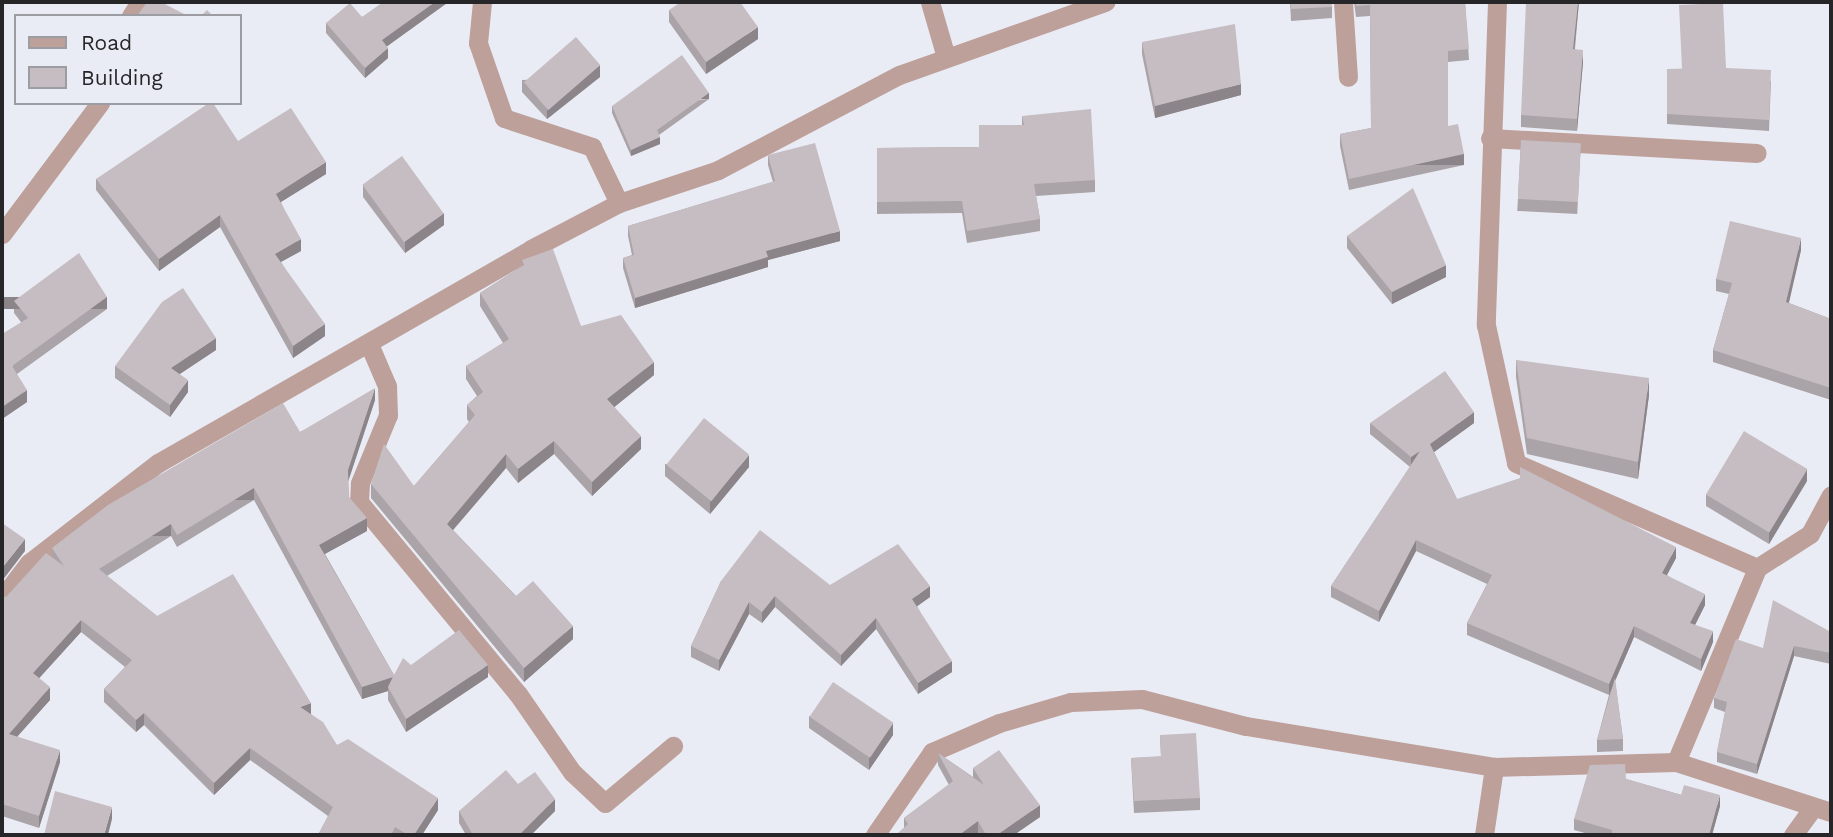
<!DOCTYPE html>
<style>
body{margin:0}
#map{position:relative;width:1833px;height:837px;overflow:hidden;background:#eaecf5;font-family:"Work Sans",sans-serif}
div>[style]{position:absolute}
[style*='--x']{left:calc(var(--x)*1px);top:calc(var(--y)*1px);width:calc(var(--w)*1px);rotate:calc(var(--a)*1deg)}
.minor>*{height:19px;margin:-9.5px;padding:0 9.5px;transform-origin:9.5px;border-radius:9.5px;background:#bea09b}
.tertiary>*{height:19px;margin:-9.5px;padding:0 9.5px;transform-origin:9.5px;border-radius:9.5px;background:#bea09b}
.wall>*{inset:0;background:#aaa3a7;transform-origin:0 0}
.shaded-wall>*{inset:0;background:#8b8488;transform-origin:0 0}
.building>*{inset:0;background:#c6bdc2;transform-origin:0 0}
span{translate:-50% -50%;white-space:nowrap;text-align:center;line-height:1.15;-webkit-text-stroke:6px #eaecf5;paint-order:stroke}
.frame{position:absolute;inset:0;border:4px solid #262629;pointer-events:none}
.legend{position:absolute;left:14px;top:14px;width:228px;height:91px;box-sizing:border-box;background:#eaecf5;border:2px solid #9c9da3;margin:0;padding:9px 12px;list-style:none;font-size:21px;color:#262629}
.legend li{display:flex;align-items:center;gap:14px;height:35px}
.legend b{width:35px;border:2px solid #9c9da3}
</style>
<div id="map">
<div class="minor">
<div style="--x:482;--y:2;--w:41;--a:95.6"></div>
<div style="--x:478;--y:43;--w:79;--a:70.9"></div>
<div style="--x:504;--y:118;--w:93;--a:18.2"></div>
<div style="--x:592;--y:147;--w:62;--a:64.3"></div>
<div style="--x:930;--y:2;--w:57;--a:73.8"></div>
<div style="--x:1343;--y:2;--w:75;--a:86.2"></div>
<div style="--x:1497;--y:2;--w:323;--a:92"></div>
<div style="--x:1486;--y:325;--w:141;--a:77.7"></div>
<div style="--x:1516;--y:463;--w:263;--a:23.5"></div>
<div style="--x:131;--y:16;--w:17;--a:-57"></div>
<div style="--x:1490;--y:138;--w:267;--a:3.2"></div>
<div style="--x:2;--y:234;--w:164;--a:-53.2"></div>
<div style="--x:369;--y:344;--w:46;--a:66.8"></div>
<div style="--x:387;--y:386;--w:29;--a:88"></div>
<div style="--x:388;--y:415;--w:74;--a:112.4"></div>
<div style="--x:360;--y:483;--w:19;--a:93"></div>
<div style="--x:359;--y:502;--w:249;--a:50.4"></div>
<div style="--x:518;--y:694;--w:95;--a:55.3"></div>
<div style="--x:572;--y:772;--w:45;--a:43.2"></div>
<div style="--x:605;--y:803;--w:89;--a:-40"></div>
<div style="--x:1676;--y:762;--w:163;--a:17.9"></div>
<div style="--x:875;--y:835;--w:101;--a:-55.5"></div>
<div style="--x:932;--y:752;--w:73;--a:-23.4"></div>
<div style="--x:999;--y:723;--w:75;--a:-16.3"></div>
<div style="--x:1071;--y:702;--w:71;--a:-2.4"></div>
<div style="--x:1142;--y:699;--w:107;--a:14.6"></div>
<div style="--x:1246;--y:726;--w:251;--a:9.4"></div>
<div style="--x:1494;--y:767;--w:182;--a:-1.6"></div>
<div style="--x:1676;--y:762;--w:210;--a:-67.3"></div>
<div style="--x:1757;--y:568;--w:63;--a:-32.7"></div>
<div style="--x:1810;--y:534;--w:44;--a:-61.7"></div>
<div style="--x:1484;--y:835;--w:69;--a:-81.6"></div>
<div style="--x:1793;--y:835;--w:32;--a:-54"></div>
</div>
<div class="tertiary">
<div style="--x:2;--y:598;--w:44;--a:-52.4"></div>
<div style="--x:29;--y:563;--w:163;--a:-37.8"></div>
<div style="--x:158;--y:463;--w:430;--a:-29.8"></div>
<div style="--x:531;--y:249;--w:99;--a:-27.6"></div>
<div style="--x:619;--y:203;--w:104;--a:-18.4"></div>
<div style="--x:718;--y:170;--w:204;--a:-27.7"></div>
<div style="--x:899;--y:75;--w:219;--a:-19.5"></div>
</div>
<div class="wall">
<div style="clip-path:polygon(447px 2px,447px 3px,387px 46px,388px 58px,365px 78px,326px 33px,326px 23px)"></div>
<div style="clip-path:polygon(1290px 2px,1332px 2px,1332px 18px,1291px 21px)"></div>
<div style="clip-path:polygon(1354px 2px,1465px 2px,1469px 60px,1448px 62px,1448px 126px,1464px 165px,1349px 190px,1340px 146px,1340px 134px,1371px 128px,1370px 16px,1356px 17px)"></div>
<div style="clip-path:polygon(1579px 2px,1575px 49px,1583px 62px,1577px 131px,1521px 127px,1521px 115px)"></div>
<div style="clip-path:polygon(669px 10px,758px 39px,706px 74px,669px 22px)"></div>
<div style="clip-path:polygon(1142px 42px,1241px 95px,1155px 118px,1142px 54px)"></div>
<div style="clip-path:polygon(1726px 68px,1771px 81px,1769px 131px,1667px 124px,1667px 69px)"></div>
<div style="clip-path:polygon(600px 77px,547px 119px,522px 92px,522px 80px)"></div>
<div style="clip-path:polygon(709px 99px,659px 135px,660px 144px,631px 156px,612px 113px,612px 106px)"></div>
<div style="clip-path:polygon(1022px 116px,1095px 180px,1095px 192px,1036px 196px,1040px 219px,1040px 231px,967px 243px,962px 213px,877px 214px,877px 148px,979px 147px,1022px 125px)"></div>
<div style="left:1521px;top:140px;width:60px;height:71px;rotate:3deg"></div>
<div style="clip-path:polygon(238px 141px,326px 174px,281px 202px,301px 251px,281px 262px,325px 336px,293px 358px,220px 227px,159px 271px,96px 190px,96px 179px)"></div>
<div style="clip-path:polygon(768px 155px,840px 241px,768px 260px,768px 267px,635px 308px,623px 268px,623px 258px,632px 255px,628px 236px,628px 226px,773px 182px,768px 165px)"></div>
<div style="clip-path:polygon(363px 185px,444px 225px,405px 253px,363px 197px)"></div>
<div style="clip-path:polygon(1347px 236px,1446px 277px,1392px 304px,1347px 248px)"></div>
<div style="clip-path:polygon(1801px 250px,1789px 303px,1831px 319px,1831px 400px,1713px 362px,1713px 350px,1729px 294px,1716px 291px,1716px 279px)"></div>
<div style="clip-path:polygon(522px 260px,581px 326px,654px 375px,614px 407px,641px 449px,592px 496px,554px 454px,518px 483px,506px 468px,453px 530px,516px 596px,573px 639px,524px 682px,371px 498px,371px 484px,414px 486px,469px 422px,467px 419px,467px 405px,477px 396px,466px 379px,466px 366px,503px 343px,480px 306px,480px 293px,522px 266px)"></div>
<div style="clip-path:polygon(14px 301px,107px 309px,17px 374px,27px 402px,2px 419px,21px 322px,14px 313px)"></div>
<div style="clip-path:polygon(216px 350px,179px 374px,188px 392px,170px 417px,115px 378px,115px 366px)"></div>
<div style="clip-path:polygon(1516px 360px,1649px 395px,1638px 479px,1527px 454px,1516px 377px)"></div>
<div style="clip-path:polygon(375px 400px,348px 481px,349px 497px,367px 531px,325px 554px,394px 675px,411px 665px,488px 677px,406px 732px,388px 700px,388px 691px,362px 699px,254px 500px,177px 547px,171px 536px,107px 576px,157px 616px,311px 714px,337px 745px,438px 810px,422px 835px,318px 835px,328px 816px,250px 760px,214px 795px,144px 725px,136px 732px,104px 702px,104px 689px,125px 667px,81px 632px,39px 678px,50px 700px,17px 736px,60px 762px,39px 828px,2px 816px,2px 596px,6px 597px,52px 558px,52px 548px,300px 432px)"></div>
<div style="clip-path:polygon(1370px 423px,1474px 423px,1434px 452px,1457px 499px,1676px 558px,1667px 575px,1705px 605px,1695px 625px,1713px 642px,1701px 671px,1634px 637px,1615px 681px,1623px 739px,1623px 751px,1597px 752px,1597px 740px,1609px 695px,1467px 635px,1467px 623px,1487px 584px,1416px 551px,1379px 622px,1331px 597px,1331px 586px,1410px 467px,1370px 434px)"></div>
<div style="clip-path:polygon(665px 464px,749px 467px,710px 514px,665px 476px)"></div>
<div style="clip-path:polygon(1807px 481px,1769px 544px,1706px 506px,1706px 494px)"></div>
<div style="clip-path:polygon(721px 581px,930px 597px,917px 606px,952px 672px,918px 694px,876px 629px,841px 666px,775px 607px,762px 623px,749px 614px,719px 671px,691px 657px,691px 646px)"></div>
<div style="clip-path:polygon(1831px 632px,1831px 664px,1794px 656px,1757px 774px,1717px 762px,1717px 752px,1725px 712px,1714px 708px,1714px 698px,1763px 648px)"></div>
<div style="clip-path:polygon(809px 716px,893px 735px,869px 770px,809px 728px)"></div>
<div style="clip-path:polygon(1160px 735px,1200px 798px,1200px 810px,1134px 813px,1131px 758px,1161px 757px)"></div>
<div style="clip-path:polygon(938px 753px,973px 777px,973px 768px,1040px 817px,1014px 835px,979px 835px,978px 833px,975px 835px,896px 835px,904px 828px,904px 818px,949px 785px,938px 765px)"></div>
<div style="clip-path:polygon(1626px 779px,1720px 806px,1712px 835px,1592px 835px,1574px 830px,1574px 819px)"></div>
<div style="clip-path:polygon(518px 784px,555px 811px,531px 835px,466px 835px,459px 823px,459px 811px)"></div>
</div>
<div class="shaded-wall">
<div style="clip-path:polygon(435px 2px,447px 2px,447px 3px,382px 50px,382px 40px)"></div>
<div style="clip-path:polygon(1578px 2px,1579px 2px,1573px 61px,1573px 49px)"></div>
<div style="clip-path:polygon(758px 27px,758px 39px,706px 74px,706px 62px)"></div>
<div style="clip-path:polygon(388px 48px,388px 58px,365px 78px,365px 68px)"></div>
<div style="clip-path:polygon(1583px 50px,1583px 62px,1577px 131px,1577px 119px)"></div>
<div style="clip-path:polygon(600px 65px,600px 77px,547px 119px,547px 107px)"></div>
<div style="clip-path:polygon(1241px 84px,1241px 95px,1155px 118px,1155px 106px)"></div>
<div style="left:709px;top:93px;width:6px;height:64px;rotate:90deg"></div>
<div style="clip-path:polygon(660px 137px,660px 144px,631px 156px,631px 150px)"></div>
<div style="left:1464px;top:154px;width:11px;height:118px;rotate:90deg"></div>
<div style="clip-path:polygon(326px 162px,326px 174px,276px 205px,276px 194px)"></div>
<div style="clip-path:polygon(444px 213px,444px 225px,405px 253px,405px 241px)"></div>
<div style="clip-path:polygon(220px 215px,220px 227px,159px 271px,159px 259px)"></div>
<div style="clip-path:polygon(840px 231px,840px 241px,768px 260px,768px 267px,635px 308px,635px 298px,766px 251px)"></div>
<div style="clip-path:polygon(1801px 238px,1801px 250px,1786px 314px,1786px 302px)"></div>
<div style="clip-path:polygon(301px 239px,301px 251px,275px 265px,275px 254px)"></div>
<div style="clip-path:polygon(1446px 265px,1446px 277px,1392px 304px,1392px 292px)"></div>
<div style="left:107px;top:297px;width:12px;height:117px;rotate:90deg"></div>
<div style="clip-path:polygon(325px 324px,325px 336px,293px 358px,293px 346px)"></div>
<div style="clip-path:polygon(216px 338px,216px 350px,171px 380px,171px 368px)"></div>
<div style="clip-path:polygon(654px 362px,654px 375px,607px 413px,607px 399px)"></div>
<div style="clip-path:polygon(1649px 378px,1649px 395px,1638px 479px,1638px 462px)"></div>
<div style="clip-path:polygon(188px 380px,188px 392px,170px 417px,170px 405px)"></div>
<div style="clip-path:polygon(375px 388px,375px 400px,348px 482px,348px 470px)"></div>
<div style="clip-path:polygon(27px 390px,27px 402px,2px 419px,2px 407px)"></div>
<div style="clip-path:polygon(1474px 412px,1474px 423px,1430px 455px,1430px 444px)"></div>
<div style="clip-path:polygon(641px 436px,641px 449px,592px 496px,592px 482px)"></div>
<div style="clip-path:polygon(554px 441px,554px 454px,518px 483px,518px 469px)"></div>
<div style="clip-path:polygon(1420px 451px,1411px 468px,1411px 457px)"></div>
<div style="clip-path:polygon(506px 454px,506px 468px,447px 537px,447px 524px)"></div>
<div style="clip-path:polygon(749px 455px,749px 467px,710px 514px,710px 502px)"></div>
<div style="clip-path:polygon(1807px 469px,1807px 481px,1769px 544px,1769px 532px)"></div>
<div style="left:254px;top:488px;width:12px;height:90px;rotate:90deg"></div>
<div style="clip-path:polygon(367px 518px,367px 531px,319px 557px,319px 545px)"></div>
<div style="left:171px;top:524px;width:12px;height:85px;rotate:90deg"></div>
<div style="clip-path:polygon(25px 539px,25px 551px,2px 581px,2px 568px)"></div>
<div style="clip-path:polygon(1416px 540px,1416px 551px,1379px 622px,1379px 611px)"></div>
<div style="clip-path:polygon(1676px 547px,1676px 558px,1662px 584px,1662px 573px)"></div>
<div style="clip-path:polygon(930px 586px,930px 597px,912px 610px,912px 599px)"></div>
<div style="clip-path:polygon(1705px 594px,1705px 605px,1690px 635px,1690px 623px)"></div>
<div style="clip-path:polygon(775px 596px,775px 607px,762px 623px,762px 612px)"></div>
<div style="clip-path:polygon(749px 602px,749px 614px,719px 671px,719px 660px)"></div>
<div style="clip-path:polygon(876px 618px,876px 629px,841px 666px,841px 655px)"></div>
<div style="clip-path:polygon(81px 620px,81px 632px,33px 685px,33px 673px)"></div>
<div style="clip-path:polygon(573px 626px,573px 639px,524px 682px,524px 668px)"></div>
<div style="clip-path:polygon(1634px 626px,1634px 637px,1609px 695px,1609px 684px)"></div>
<div style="clip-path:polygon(1713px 631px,1713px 642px,1701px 671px,1701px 659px)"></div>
<div style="clip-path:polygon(1794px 646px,1794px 656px,1757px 774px,1757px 764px)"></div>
<div style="clip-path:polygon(952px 661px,952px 672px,918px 694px,918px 683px)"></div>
<div style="clip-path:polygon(488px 665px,488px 677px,406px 732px,406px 719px)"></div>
<div style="clip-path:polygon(393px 677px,388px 687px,388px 691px,362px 699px,362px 687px)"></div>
<div style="clip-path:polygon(50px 687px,50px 700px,9px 746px,9px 734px)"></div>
<div style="clip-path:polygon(311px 703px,311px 715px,300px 707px)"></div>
<div style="clip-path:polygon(144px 713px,144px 725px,136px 732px,136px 720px)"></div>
<div style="clip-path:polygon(893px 723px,893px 735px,869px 770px,869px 758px)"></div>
<div style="clip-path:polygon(250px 748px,250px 760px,214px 795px,214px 783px)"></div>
<div style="clip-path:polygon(60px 750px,60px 762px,39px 828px,39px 816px)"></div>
<div style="clip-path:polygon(1720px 795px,1720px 806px,1712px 835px,1709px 835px)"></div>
<div style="clip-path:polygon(438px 798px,438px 810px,422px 835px,414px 835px)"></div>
<div style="clip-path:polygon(555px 799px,555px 811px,531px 835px,519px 835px)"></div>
<div style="clip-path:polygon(1040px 805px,1040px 817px,1014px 835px,997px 835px)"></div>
<div style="clip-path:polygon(112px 807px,112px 819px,108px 835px,104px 835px)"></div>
<div style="clip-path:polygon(978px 821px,978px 833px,975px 835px,959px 835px)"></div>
</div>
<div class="building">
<div style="clip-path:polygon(147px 2px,161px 2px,188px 16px,137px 16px)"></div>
<div style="clip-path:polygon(383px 2px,435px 2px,382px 40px,388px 48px,365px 68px,326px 23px,350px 3px,362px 17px)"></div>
<div style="clip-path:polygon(681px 2px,740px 2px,758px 27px,706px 62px,669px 10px)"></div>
<div style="clip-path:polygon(1291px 2px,1332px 2px,1332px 7px,1291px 9px)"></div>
<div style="clip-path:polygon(1356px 2px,1465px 2px,1469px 49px,1448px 51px,1448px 126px,1458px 124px,1464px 154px,1349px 179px,1340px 134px,1371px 128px,1370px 5px,1356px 6px)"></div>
<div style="clip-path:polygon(1526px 2px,1578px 2px,1573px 49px,1583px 50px,1577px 119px,1521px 115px)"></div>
<div style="clip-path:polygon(1723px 3px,1726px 68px,1771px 70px,1769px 120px,1667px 114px,1667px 69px,1682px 69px,1679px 5px)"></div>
<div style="clip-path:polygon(207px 10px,213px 16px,201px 16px)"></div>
<div style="clip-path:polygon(1235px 24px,1241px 84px,1155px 106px,1142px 42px)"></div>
<div style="left:576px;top:37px;width:37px;height:69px;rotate:49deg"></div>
<div style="clip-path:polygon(682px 55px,709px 93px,657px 130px,660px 137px,631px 150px,612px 106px)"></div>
<div style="clip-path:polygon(209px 103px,213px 103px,238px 141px,291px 108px,326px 162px,276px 194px,301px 239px,275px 254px,325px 324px,293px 346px,220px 215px,159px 259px,96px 179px)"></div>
<div style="clip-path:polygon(1091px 109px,1095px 180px,1034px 184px,1040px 219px,967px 231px,962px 201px,877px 202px,877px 148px,979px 147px,979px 125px,1024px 125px,1022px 116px)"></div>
<div style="left:1521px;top:140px;width:60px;height:59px;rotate:3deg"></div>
<div style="clip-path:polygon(815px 143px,840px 231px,766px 251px,768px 257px,635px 298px,623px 258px,634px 255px,628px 226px,775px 181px,768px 155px)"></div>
<div style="left:402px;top:156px;width:71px;height:49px;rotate:54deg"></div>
<div style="clip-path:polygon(1413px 188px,1446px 265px,1392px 292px,1347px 236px)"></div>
<div style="clip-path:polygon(1730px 221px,1801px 238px,1786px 302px,1831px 319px,1831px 388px,1713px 350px,1732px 283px,1716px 279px)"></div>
<div style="clip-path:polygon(553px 249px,581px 326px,621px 315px,654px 362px,607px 399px,641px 436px,592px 482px,554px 441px,518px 469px,506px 454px,447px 524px,516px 596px,533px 581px,573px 626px,524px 668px,371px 484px,384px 444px,414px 486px,475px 415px,467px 405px,483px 392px,466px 366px,509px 339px,480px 293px,524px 265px,522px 260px)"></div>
<div style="clip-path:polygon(79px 253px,107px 297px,12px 366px,27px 390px,2px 407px,2px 334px,28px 318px,14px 301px)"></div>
<div style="clip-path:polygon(183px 288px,216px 338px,171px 368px,188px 380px,170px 405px,115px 366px,162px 302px)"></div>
<div style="clip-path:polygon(1516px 360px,1649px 378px,1638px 462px,1527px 438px)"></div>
<div style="clip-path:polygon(1445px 371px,1474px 412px,1430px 444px,1457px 499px,1520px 478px,1520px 467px,1676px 547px,1662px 573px,1705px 594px,1690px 623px,1713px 631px,1701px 659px,1634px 626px,1609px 684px,1467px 623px,1492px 575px,1416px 540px,1379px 611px,1331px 586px,1420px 451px,1411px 457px,1370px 423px)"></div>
<div style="clip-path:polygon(375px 388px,348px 470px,349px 497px,367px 518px,319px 545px,394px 675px,403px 658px,411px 665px,459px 630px,488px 665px,406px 719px,388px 687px,393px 677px,362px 687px,254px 488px,177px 535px,171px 524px,99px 569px,157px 616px,233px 574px,311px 703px,300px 707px,323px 722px,337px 745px,348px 739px,438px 798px,414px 835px,408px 835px,395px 827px,391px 835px,318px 835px,333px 807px,250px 748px,214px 783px,144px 713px,136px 720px,104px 689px,132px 660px,81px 620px,33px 673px,50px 687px,9px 734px,60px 750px,39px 816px,2px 804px,2px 596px,6px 597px,46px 553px,64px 566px,52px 548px,108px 505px,283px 403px,300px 432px)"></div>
<div style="left:704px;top:418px;width:58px;height:60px;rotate:39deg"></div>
<div style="left:1744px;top:431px;width:74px;height:74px;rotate:31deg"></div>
<div style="clip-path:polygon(2px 523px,25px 539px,2px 568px)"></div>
<div style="clip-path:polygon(760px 530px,830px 585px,898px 544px,930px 586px,912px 599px,952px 661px,918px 683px,876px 618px,841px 655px,775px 596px,762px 612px,749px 602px,719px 660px,691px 646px,721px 581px)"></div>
<div style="clip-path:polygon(1773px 600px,1831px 632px,1831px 653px,1794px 646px,1757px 764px,1717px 752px,1727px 702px,1714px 698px,1736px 639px,1763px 648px)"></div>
<div style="clip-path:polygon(1615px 678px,1623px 739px,1597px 740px)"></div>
<div style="left:833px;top:682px;width:73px;height:42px;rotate:34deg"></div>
<div style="clip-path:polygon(1196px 733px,1200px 798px,1134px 801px,1131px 758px,1161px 756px,1160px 735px)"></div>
<div style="clip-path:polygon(999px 750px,1040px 805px,997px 835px,986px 835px,978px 821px,959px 835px,896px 835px,908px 824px,904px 818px,953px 781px,938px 753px,984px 785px,973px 768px)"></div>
<div style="clip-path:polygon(1625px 764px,1626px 779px,1681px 795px,1684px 785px,1720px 795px,1709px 835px,1612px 835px,1612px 830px,1574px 819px,1590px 765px)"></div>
<div style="clip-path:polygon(506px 770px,518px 784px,535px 772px,555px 799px,519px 835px,473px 835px,459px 811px)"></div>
<div style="clip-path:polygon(55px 791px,112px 807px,104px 835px,44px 835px)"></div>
</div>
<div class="frame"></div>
<ul class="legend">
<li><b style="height:9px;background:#bea09b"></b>Road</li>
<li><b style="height:19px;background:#c6bdc2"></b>Building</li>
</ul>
</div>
